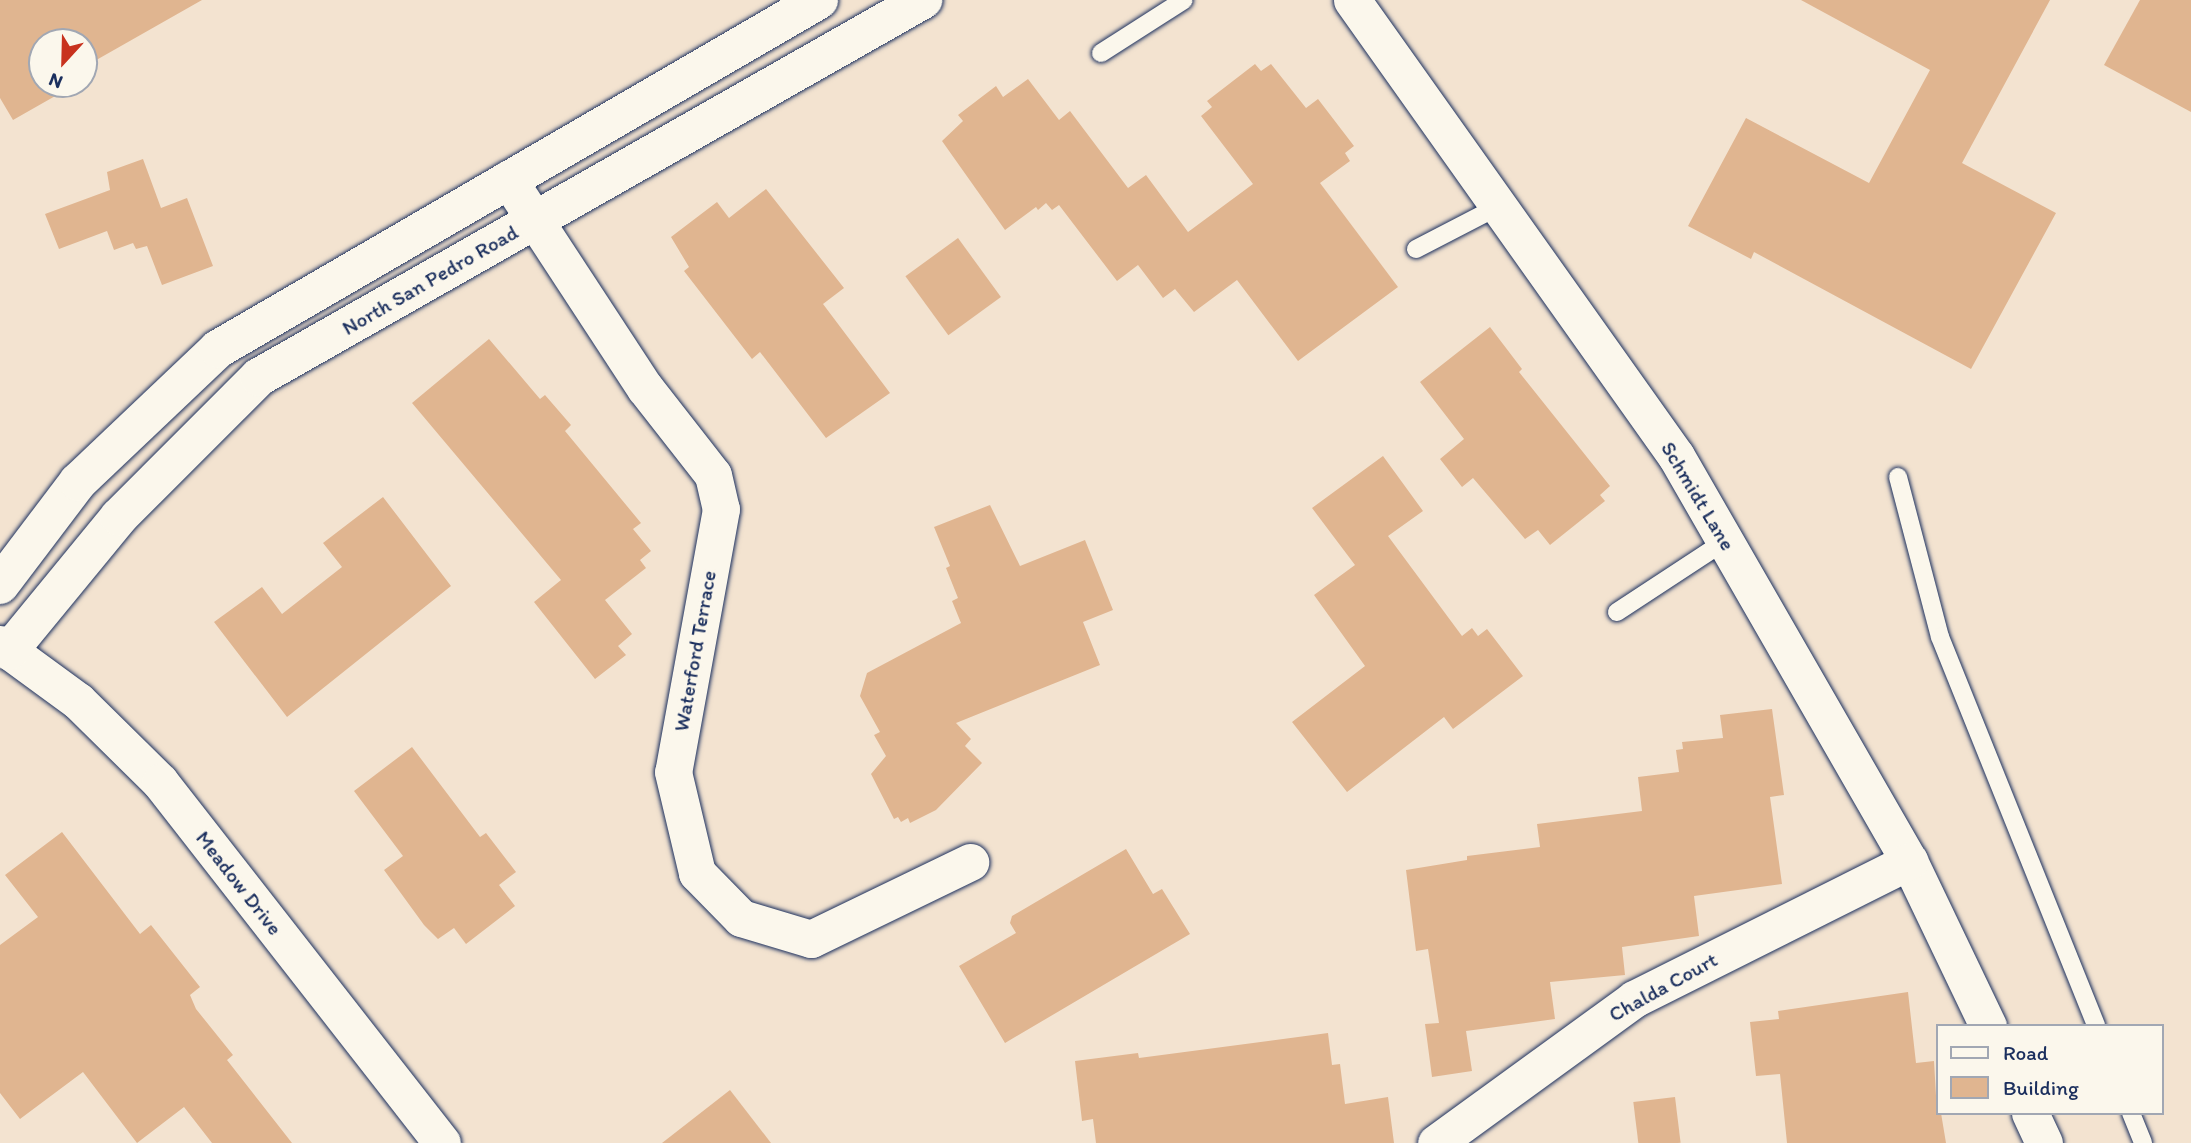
<!DOCTYPE html>
<style>
body{margin:0}
#map{position:relative;width:2191px;height:1143px;overflow:hidden;background:#f3e3d0;font-family:Itim,sans-serif}
div>[style]{position:absolute}
[style*='--x']{left:calc(var(--x)*1px);top:calc(var(--y)*1px);width:calc(var(--w)*1px);rotate:calc(var(--a)*1deg)}
.building>*{inset:0;background:#e0b590;transform-origin:0 0}
.roads{filter:drop-shadow(0 0 2px #1b2f5e) drop-shadow(0 0 2px #1b2f5e)}
.service>*{height:18px;margin:-9px;padding:0 9px;transform-origin:9px;border-radius:9px;background:#fbf7ec}
.minor>*{height:37px;margin:-18.5px;padding:0 18.5px;transform-origin:18.5px;border-radius:18.5px;background:#fbf7ec}
.secondary>*{height:38px;margin:-19px;padding:0 19px;transform-origin:19px;border-radius:19px;background:#fbf7ec}
span{translate:-50% -50%;white-space:nowrap;text-align:center;line-height:1.15;-webkit-text-stroke:6px #fbf7ec;paint-order:stroke}
.street-label{font-size:21px;color:#1b2f5e}
.legend{position:absolute;left:1936px;top:1024px;width:228px;height:91px;box-sizing:border-box;background:#fbf7ec;border:2px solid #a1a7b3;margin:0;padding:9px 12px;list-style:none;font-size:21px;color:#1b2f5e}
.legend li{display:flex;align-items:center;gap:14px;height:35px}
.legend b{width:35px;border:2px solid #a1a7b3}
.north{position:absolute;left:28px;top:28px;width:70px;height:70px;box-sizing:border-box;background:#fbf7ec;border:2px solid #a1a7b3;border-radius:50%;rotate:202deg;font-size:19px;font-weight:700;line-height:28px;text-align:center;color:#1b2f5e}
.north::after{content:'';display:block;margin:auto;width:24px;height:32px;background:#c8321e;clip-path:polygon(50% 0,100% 100%,50% 72%,0 100%)}
</style>
<div id="map">
<div class="building">
<div style="clip-path:polygon(0 0,202px 0,84px 67px,84px 42px,42px 42px,42px 84px,59px 84px,64px 91px,13px 120px,0 98px)"></div>
<div style="clip-path:polygon(1801px 0,2050px 0,1962px 163px,2056px 213px,1971px 369px,1754px 252px,1751px 259px,1688px 226px,1746px 118px,1869px 183px,1930px 70px)"></div>
<div style="clip-path:polygon(2140px 0,2191px 0,2191px 112px,2104px 65px)"></div>
<div style="clip-path:polygon(1255px 64px,1261px 71px,1271px 64px,1306px 108px,1318px 99px,1354px 146px,1345px 153px,1350px 161px,1320px 183px,1398px 287px,1298px 361px,1237px 280px,1194px 312px,1175px 289px,1163px 298px,1138px 265px,1117px 281px,1059px 205px,1052px 210px,1046px 203px,1038px 210px,1036px 207px,1005px 230px,942px 141px,963px 121px,958px 115px,996px 86px,1003px 97px,1028px 79px,1059px 120px,1070px 111px,1128px 188px,1146px 175px,1188px 232px,1253px 184px,1201px 116px,1212px 107px,1207px 101px)"></div>
<div style="clip-path:polygon(143px 159px,161px 208px,187px 198px,213px 266px,162px 285px,147px 246px,136px 249px,133px 243px,114px 250px,107px 231px,59px 249px,45px 214px,110px 190px,107px 172px)"></div>
<div style="clip-path:polygon(766px 189px,844px 288px,823px 304px,890px 393px,826px 438px,760px 352px,752px 359px,684px 271px,689px 267px,671px 237px,717px 202px,729px 218px)"></div>
<div style="left:958px;top:238px;width:73px;height:65px;rotate:54deg"></div>
<div style="clip-path:polygon(1490px 327px,1522px 369px,1519px 372px,1610px 486px,1600px 495px,1605px 501px,1550px 545px,1538px 530px,1525px 539px,1473px 478px,1462px 487px,1440px 459px,1464px 439px,1420px 382px)"></div>
<div style="clip-path:polygon(489px 339px,540px 399px,545px 395px,571px 425px,565px 431px,641px 523px,633px 529px,651px 551px,640px 560px,646px 568px,605px 600px,632px 634px,618px 646px,626px 655px,595px 679px,534px 602px,561px 580px,412px 403px)"></div>
<div style="clip-path:polygon(1383px 456px,1423px 511px,1388px 536px,1462px 636px,1472px 628px,1478px 636px,1487px 629px,1523px 676px,1453px 729px,1444px 717px,1347px 792px,1292px 722px,1365px 666px,1314px 595px,1355px 565px,1312px 508px)"></div>
<div style="clip-path:polygon(383px 497px,451px 586px,287px 717px,214px 622px,262px 587px,282px 614px,342px 567px,323px 543px)"></div>
<div style="clip-path:polygon(990px 505px,1020px 566px,1085px 540px,1113px 610px,1083px 622px,1100px 665px,956px 723px,971px 739px,965px 746px,982px 763px,936px 810px,910px 823px,908px 818px,901px 822px,898px 817px,894px 819px,871px 774px,886px 756px,874px 735px,880px 732px,860px 696px,867px 673px,961px 623px,952px 601px,958px 598px,946px 568px,950px 566px,934px 527px)"></div>
<div style="clip-path:polygon(1772px 709px,1784px 795px,1770px 797px,1782px 884px,1694px 896px,1699px 936px,1622px 947px,1625px 975px,1550px 982px,1555px 1019px,1466px 1031px,1472px 1071px,1432px 1077px,1425px 1024px,1439px 1023px,1428px 949px,1416px 951px,1406px 870px,1467px 860px,1467px 856px,1540px 847px,1537px 824px,1642px 811px,1638px 777px,1679px 772px,1676px 750px,1683px 749px,1682px 742px,1723px 738px,1720px 715px)"></div>
<div style="clip-path:polygon(412px 747px,480px 837px,486px 833px,516px 872px,499px 885px,515px 906px,466px 944px,454px 928px,438px 939px,424px 925px,384px 870px,403px 856px,354px 791px)"></div>
<div style="clip-path:polygon(62px 832px,140px 934px,151px 925px,200px 987px,190px 995px,196px 1009px,233px 1055px,227px 1060px,292px 1143px,212px 1143px,184px 1107px,137px 1143px,83px 1072px,20px 1119px,0 1093px,0 945px,38px 917px,5px 875px)"></div>
<div style="clip-path:polygon(1126px 849px,1153px 894px,1162px 889px,1190px 934px,1005px 1043px,959px 966px,1016px 933px,1010px 923px,1012px 916px)"></div>
<div style="clip-path:polygon(1908px 992px,1916px 1063px,1934px 1061px,1937px 1113px,1941px 1113px,1946px 1143px,1787px 1143px,1780px 1074px,1756px 1076px,1750px 1022px,1779px 1019px,1778px 1011px)"></div>
<div style="clip-path:polygon(1328px 1033px,1332px 1065px,1340px 1064px,1345px 1104px,1388px 1097px,1394px 1143px,1096px 1143px,1093px 1119px,1082px 1121px,1075px 1061px,1138px 1053px,1139px 1058px)"></div>
<div style="clip-path:polygon(730px 1090px,771px 1143px,662px 1143px)"></div>
<div style="left:1675px;top:1097px;width:46px;height:42px;rotate:83deg"></div>
</div>
<div class="roads">
<div class="service">
<div style="--x:1101;--y:53;--w:98;--a:-32.6"></div>
<div style="--x:1416;--y:249;--w:93;--a:-27.4"></div>
<div style="--x:1898;--y:477;--w:165;--a:75.3"></div>
<div style="--x:1940;--y:637;--w:419;--a:68.1"></div>
<div style="--x:1617;--y:612;--w:129;--a:-33.3"></div>
<div style="--x:2131;--y:1113;--w:32;--a:68"></div>
</div>
<div class="minor">
<div style="--x:1352;--y:0;--w:559;--a:54.61"></div>
<div style="--x:1676;--y:456;--w:467;--a:60.1"></div>
<div style="--x:1909;--y:861;--w:183;--a:64.4"></div>
<div style="--x:508;--y:179;--w:250;--a:56.8"></div>
<div style="--x:645;--y:388;--w:110;--a:52"></div>
<div style="--x:713;--y:475;--w:35;--a:77"></div>
<div style="--x:721;--y:509;--w:267;--a:100.3"></div>
<div style="--x:673;--y:772;--w:104;--a:76.6"></div>
<div style="--x:697;--y:873;--w:63;--a:45.6"></div>
<div style="--x:741;--y:918;--w:73;--a:16.7"></div>
<div style="--x:811;--y:939;--w:177;--a:-25.8"></div>
<div style="--x:0;--y:644;--w:97;--a:36.2"></div>
<div style="--x:78;--y:701;--w:115;--a:44.6"></div>
<div style="--x:160;--y:782;--w:458;--a:52"></div>
<div style="--x:2030;--y:1113;--w:33;--a:65"></div>
<div style="--x:1436;--y:1143;--w:245;--a:-36"></div>
<div style="--x:1634;--y:999;--w:308;--a:-26.6"></div>
</div>
<div class="secondary">
<div style="--x:0;--y:585;--w:129;--a:-52.9"></div>
<div style="--x:78;--y:482;--w:193;--a:-43.5"></div>
<div style="--x:218;--y:349;--w:695;--a:-30.14"></div>
<div style="--x:9;--y:651;--w:173;--a:-50.6"></div>
<div style="--x:119;--y:517;--w:198;--a:-45"></div>
<div style="--x:259;--y:377;--w:764;--a:-29.59"></div>
</div>
</div>
<div class="street-label">
<span style="left:430px;top:280px;rotate:-30deg">North San Pedro Road</span>
<span style="left:1698px;top:496px;rotate:59deg">Schmidt Lane</span>
<span style="left:695px;top:651px;rotate:-80deg">Waterford Terrace</span>
<span style="left:239px;top:883px;rotate:52deg">Meadow Drive</span>
<span style="left:1663px;top:987px;rotate:-29deg">Chalda Court</span>
</div>
<ul class="legend">
<li><b style="height:9px;background:#fbf7ec"></b>Road</li>
<li><b style="height:19px;background:#e0b590"></b>Building</li>
</ul>
<div class="north">N</div>
</div>
